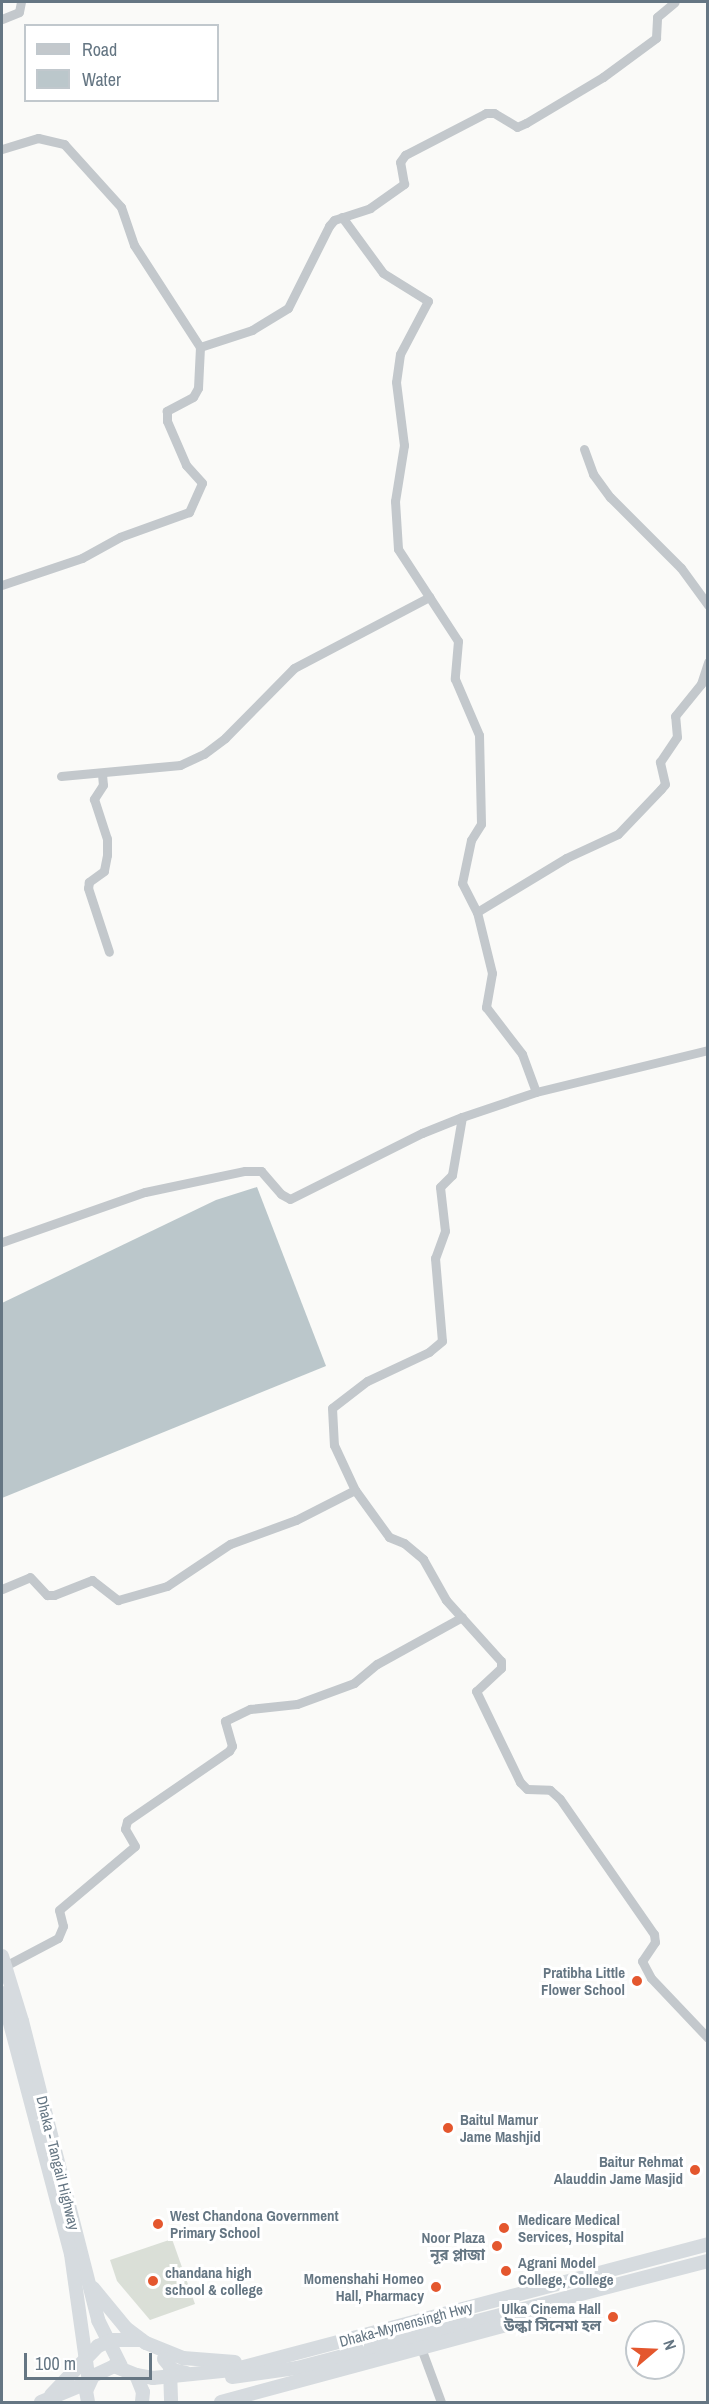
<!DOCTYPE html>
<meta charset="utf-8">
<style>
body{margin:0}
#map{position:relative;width:709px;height:2404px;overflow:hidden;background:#fafaf8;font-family:"Archivo Narrow","Noto Sans Bengali",sans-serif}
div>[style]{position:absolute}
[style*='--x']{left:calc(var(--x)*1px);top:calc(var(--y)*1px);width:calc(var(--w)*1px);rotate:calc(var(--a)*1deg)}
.green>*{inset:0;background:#dadfd7}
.water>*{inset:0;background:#bbc7cb}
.minor>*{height:9px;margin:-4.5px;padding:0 4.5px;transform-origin:4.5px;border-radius:4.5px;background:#c3c8cc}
.highway>*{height:14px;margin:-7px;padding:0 7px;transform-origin:7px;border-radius:7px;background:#d6dbdf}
.dots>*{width:16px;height:16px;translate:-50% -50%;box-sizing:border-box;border:3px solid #fff;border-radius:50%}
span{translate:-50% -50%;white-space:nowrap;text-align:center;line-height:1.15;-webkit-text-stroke:6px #fff;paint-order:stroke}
.poi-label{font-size:15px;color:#657683;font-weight:700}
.right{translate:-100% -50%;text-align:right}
.left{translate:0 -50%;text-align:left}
.street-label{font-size:15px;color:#657683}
.frame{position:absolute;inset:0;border:3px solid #657683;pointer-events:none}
.legend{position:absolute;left:24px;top:24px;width:195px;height:78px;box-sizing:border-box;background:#fff;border:2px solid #c1c8cd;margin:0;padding:8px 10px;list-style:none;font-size:18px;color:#657683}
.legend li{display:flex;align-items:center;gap:12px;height:30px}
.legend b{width:30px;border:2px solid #c1c8cd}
.north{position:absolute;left:625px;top:2320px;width:60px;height:60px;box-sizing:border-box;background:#fff;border:2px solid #c1c8cd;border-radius:50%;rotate:71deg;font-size:16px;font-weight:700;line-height:24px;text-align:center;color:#657683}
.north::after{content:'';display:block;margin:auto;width:21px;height:27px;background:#e4572e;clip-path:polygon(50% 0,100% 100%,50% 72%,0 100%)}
.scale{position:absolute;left:24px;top:2353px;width:128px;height:27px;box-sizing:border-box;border:3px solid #657683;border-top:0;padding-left:8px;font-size:18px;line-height:21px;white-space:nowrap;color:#657683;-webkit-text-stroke:4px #fff;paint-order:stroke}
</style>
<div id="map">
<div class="green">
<div style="clip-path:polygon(172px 2239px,195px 2304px,150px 2320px,117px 2281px,110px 2260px)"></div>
</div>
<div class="water">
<div style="clip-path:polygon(257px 1187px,326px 1366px,2px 1498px,2px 1303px,216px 1200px)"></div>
</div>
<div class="minor">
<div style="--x:2;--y:19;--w:18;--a:-22"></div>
<div style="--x:19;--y:12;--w:10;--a:-79"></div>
<div style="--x:2;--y:149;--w:38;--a:-17"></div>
<div style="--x:38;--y:138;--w:27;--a:13"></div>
<div style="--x:64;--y:144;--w:85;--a:47.9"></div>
<div style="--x:121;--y:207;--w:40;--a:71.1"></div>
<div style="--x:134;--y:245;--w:121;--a:57.1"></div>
<div style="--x:200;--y:347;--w:41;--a:92.8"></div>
<div style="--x:198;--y:388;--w:10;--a:119"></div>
<div style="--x:193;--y:397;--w:30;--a:152"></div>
<div style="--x:167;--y:411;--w:10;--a:90"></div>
<div style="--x:167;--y:421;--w:48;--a:66.6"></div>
<div style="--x:186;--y:465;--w:24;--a:48"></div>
<div style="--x:202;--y:483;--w:32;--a:114"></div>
<div style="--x:189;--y:512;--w:73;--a:160.1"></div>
<div style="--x:120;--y:537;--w:43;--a:151.1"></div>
<div style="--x:82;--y:558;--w:84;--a:161.4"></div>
<div style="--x:342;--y:217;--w:69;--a:53.8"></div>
<div style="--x:383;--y:273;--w:53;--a:31.9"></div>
<div style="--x:428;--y:301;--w:60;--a:117.8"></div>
<div style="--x:400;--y:354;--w:28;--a:98"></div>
<div style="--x:396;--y:382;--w:64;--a:82.8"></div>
<div style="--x:404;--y:445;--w:57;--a:99.1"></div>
<div style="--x:395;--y:501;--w:48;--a:86.4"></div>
<div style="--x:398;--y:549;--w:110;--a:56.9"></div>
<div style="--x:458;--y:641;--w:38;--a:95"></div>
<div style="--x:455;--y:679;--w:61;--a:66.8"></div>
<div style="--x:479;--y:735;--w:89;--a:88.7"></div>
<div style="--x:481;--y:824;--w:19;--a:122"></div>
<div style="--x:471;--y:840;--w:44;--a:101.8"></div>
<div style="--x:462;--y:883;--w:33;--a:63"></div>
<div style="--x:477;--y:912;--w:63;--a:76.2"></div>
<div style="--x:492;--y:973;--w:35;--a:100"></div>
<div style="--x:486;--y:1007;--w:59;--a:52.5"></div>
<div style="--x:522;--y:1054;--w:40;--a:69.8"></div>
<div style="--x:200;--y:347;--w:55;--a:-18.1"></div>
<div style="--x:252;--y:330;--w:42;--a:-31.4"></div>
<div style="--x:288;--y:308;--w:92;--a:-63.4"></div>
<div style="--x:329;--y:226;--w:8;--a:-50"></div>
<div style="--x:334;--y:220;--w:38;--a:-18"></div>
<div style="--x:370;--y:208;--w:42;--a:-35.2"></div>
<div style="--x:404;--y:184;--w:22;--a:-100"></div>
<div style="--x:400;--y:162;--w:9;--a:-54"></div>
<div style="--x:405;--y:155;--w:91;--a:-27.4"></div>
<div style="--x:486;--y:113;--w:8;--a:0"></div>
<div style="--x:494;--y:113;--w:27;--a:31"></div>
<div style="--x:517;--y:127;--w:10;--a:-24"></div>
<div style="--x:526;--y:123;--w:90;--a:-30.9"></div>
<div style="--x:603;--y:77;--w:66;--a:-36.3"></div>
<div style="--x:656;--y:38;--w:21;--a:-87"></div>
<div style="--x:657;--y:17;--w:23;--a:-40"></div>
<div style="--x:584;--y:449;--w:27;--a:70"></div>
<div style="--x:593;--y:474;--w:29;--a:54"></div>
<div style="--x:610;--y:497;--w:100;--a:45"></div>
<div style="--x:681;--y:568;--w:46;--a:53.9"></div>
<div style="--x:102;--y:774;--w:11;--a:85"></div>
<div style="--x:103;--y:785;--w:17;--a:123"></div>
<div style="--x:94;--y:799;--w:42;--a:72"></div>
<div style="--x:107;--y:839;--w:16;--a:90"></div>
<div style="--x:107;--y:855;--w:16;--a:101"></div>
<div style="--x:104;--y:871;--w:19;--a:144"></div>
<div style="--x:89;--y:882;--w:6;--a:99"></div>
<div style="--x:88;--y:888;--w:67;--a:71.8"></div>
<div style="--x:61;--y:776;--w:120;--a:-5.3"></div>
<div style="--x:180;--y:765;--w:26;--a:-25"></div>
<div style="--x:204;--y:754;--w:26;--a:-37"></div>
<div style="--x:225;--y:738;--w:98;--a:-45.4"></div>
<div style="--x:294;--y:668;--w:153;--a:-27.7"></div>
<div style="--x:477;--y:912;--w:104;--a:-31.2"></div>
<div style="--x:566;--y:858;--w:57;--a:-24.8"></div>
<div style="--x:618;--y:834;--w:62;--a:-46.3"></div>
<div style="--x:661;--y:789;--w:6;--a:-51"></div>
<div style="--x:665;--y:784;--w:23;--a:-103"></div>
<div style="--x:660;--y:762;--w:30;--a:-56"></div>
<div style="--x:677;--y:737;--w:21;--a:-95"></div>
<div style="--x:675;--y:716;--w:41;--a:-50.9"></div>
<div style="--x:701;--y:684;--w:23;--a:-72"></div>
<div style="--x:462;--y:1117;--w:59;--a:99.8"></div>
<div style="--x:452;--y:1175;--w:17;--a:135"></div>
<div style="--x:440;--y:1187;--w:44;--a:83.5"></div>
<div style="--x:445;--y:1231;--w:29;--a:110"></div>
<div style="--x:435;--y:1258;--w:83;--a:85.2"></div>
<div style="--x:442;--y:1341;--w:17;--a:140"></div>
<div style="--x:429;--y:1352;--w:68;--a:154.9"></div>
<div style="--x:367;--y:1381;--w:44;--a:142.4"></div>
<div style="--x:332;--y:1408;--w:37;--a:87"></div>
<div style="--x:334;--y:1445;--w:50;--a:65"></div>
<div style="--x:355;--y:1490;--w:58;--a:54.1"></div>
<div style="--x:389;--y:1537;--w:16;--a:22"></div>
<div style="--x:404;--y:1543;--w:25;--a:40"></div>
<div style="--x:423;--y:1559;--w:47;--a:60.7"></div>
<div style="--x:446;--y:1600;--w:82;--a:48"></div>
<div style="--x:501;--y:1661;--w:7;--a:90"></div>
<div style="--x:501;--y:1668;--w:34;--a:137"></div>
<div style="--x:476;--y:1691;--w:101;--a:64.2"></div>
<div style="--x:520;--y:1782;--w:10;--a:45"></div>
<div style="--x:527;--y:1789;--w:23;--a:2"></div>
<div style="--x:550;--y:1790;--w:13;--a:42"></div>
<div style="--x:560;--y:1799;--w:165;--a:55.2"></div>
<div style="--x:654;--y:1934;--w:8;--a:83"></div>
<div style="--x:655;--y:1942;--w:23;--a:124"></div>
<div style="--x:642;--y:1961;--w:19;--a:62"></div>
<div style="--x:651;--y:1978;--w:83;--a:46.5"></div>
<div style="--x:2;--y:1242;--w:151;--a:-19.3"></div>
<div style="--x:145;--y:1192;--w:102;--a:-11.9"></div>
<div style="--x:245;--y:1171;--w:16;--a:0"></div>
<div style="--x:261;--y:1171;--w:30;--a:49"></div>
<div style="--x:281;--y:1194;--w:10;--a:29"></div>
<div style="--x:290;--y:1199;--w:148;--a:-26.6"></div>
<div style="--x:422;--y:1133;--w:43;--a:-21.8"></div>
<div style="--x:462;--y:1117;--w:78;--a:-18.7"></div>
<div style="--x:536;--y:1092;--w:177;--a:-13.7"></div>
<div style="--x:2;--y:1589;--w:30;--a:-23"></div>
<div style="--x:30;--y:1577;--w:25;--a:47"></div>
<div style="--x:47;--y:1595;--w:7;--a:0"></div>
<div style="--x:54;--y:1595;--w:41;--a:-21.5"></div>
<div style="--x:92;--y:1580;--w:33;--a:38"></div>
<div style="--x:118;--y:1600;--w:51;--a:-15.9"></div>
<div style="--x:167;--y:1586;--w:76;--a:-33.7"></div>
<div style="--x:230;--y:1544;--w:70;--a:-20"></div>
<div style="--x:296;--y:1520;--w:66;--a:-27"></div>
<div style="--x:5;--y:1966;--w:60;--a:-27.8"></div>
<div style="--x:58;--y:1938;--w:13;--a:-67"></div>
<div style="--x:63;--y:1926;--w:16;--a:-104"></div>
<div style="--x:59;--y:1910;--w:99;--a:-40.1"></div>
<div style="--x:135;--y:1846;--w:20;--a:-120"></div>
<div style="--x:125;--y:1829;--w:8;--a:-76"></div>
<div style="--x:127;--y:1821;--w:124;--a:-34.5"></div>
<div style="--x:229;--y:1751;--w:6;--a:-59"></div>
<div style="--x:232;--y:1746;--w:26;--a:-106"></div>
<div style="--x:225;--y:1721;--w:28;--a:-26"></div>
<div style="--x:250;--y:1709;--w:47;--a:-6.1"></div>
<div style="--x:297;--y:1704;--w:61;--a:-20.2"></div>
<div style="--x:354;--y:1683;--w:30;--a:-40"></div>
<div style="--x:377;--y:1664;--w:97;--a:-28.9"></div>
<div style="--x:421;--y:2348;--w:58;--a:69.7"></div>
</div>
<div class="highway">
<div style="--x:2;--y:1956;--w:68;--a:72.9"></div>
<div style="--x:22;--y:2021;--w:309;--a:75.7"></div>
<div style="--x:98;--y:2320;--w:51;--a:63.4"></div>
<div style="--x:2;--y:1993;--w:270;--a:75.2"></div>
<div style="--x:71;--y:2254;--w:129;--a:82"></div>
<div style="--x:89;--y:2382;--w:52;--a:157.4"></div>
<div style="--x:93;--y:2288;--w:52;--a:50.5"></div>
<div style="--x:126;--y:2328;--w:25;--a:37"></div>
<div style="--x:146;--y:2343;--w:40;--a:22"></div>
<div style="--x:183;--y:2358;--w:52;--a:4.4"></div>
<div style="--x:164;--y:2359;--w:14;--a:51"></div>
<div style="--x:173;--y:2370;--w:13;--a:13"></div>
<div style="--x:170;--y:2370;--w:32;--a:88"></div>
<div style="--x:136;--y:2375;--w:17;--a:10"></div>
<div style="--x:153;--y:2378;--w:79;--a:-5.8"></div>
<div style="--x:232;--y:2370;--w:492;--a:-14.8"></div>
<div style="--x:232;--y:2377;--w:66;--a:-7.9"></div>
<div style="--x:297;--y:2368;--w:425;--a:-14.6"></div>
<div style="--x:51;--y:2395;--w:68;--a:-46.2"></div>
<div style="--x:98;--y:2346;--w:15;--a:-23"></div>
<div style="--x:112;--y:2340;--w:29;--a:0"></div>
<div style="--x:88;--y:2402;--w:11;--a:-100"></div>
<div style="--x:86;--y:2391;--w:17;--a:-65"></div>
<div style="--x:93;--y:2376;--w:23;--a:-25"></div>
<div style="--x:114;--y:2366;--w:24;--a:22"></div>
<div style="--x:136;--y:2375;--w:18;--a:68"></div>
<div style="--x:143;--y:2392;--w:10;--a:96"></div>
<div style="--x:221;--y:2402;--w:335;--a:-15.1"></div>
</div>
<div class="dots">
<div style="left:637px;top:1981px;background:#e4572e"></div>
<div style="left:448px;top:2128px;background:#e4572e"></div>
<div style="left:695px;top:2170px;background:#e4572e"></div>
<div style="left:158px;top:2224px;background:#e4572e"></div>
<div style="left:504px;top:2228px;background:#e4572e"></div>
<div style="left:497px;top:2246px;background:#e4572e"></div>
<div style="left:506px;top:2271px;background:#e4572e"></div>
<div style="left:153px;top:2281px;background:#e4572e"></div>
<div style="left:436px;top:2287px;background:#e4572e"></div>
<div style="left:613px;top:2317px;background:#e4572e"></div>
</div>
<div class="poi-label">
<span class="right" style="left:625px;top:1981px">Pratibha Little<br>Flower School</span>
<span class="left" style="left:460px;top:2128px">Baitul Mamur<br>Jame Mashjid</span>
<span class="right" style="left:683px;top:2170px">Baitur Rehmat<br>Alauddin Jame Masjid</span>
<span class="left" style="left:170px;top:2224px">West Chandona Government<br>Primary School</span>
<span class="left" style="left:518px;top:2228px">Medicare Medical<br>Services, Hospital</span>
<span class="right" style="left:485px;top:2246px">Noor Plaza<br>নূর প্লাজা</span>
<span class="left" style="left:518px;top:2271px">Agrani Model<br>College, College</span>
<span class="left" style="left:165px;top:2281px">chandana high<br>school &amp; college</span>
<span class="right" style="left:424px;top:2287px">Momenshahi Homeo<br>Hall, Pharmacy</span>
<span class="right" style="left:601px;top:2317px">Ulka Cinema Hall<br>উল্কা সিনেমা হল</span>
</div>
<div class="street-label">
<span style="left:58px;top:2163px;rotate:76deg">Dhaka - Tangail Highway</span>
<span style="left:406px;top:2324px;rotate:-15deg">Dhaka-Mymensingh Hwy</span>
</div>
<div class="frame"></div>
<ul class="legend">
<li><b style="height:8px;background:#c3c8cc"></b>Road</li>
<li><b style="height:16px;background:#bbc7cb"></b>Water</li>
</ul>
<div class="north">N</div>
<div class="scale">100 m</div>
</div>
